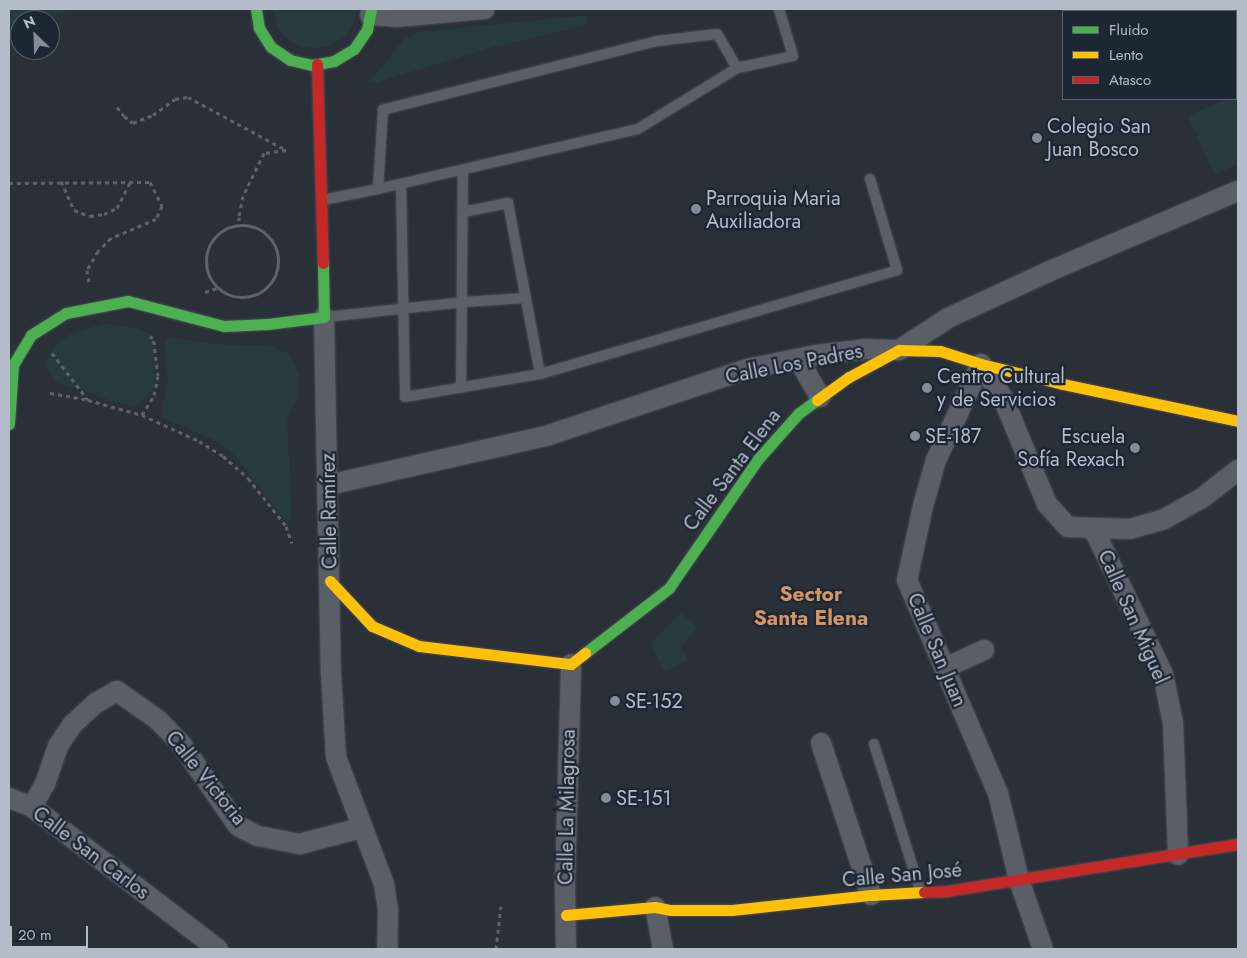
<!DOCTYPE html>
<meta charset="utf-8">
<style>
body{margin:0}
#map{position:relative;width:1247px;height:958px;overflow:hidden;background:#2a3038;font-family:Jost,sans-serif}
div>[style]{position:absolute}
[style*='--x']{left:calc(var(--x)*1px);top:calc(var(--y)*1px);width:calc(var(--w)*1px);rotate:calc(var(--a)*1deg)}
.green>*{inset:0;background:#273a3e}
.path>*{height:3px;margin-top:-1.5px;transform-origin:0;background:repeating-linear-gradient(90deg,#5d636a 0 4px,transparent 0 8px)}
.path>.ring{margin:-1.5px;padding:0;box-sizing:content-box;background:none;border:3px solid #5d636a;border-radius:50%}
.roads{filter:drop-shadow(0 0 1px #484c53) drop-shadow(0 0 1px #484c53)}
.lane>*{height:10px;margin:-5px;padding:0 5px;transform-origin:5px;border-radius:5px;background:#5a5e66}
.street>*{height:20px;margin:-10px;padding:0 10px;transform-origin:10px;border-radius:10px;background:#5a5e66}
.fast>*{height:11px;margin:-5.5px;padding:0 5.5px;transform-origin:5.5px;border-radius:5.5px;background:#4caf50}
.slow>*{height:11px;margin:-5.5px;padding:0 5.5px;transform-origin:5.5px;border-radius:5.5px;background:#ffc107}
.jam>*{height:11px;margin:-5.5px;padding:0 5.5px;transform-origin:5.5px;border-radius:5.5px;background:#c62828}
.dots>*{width:14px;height:14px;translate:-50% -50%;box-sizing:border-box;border:2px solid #1d2633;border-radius:50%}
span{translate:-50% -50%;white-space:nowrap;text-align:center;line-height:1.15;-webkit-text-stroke:4.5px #1d2633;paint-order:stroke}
.poi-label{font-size:20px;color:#b4bcc9}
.left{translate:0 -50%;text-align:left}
.right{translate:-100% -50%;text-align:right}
.street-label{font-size:20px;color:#b4bcc9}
.neighbourhood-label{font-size:21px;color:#d59563;font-weight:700}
.frame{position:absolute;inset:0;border:10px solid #b4bcc9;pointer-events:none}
.legend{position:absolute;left:1062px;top:10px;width:175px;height:90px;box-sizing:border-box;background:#1d2633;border:1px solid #59626f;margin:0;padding:6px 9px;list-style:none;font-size:15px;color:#b4bcc9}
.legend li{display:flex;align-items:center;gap:10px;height:25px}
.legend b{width:25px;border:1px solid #59626f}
.north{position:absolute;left:10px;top:10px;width:50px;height:50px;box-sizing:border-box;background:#1d2633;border:1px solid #59626f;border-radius:50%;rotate:336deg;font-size:14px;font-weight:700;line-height:20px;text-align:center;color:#b4bcc9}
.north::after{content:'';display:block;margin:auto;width:18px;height:22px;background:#848b96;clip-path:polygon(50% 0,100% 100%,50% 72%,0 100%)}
.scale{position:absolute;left:10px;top:926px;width:78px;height:22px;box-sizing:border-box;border:2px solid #b4bcc9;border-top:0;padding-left:6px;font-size:15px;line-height:18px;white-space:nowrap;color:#b4bcc9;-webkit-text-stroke:4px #1d2633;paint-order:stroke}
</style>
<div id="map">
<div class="green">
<div style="clip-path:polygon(9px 9px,78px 9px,9px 24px)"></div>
<div style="clip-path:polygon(273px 9px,358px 9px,357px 14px,352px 26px,344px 37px,331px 45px,317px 48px,303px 47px,289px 40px,279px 30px)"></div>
<div style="clip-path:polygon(588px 15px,587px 25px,493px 47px,371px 84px,365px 83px,376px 74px,405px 38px,420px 32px)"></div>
<div style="clip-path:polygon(1238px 93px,1238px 164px,1215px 175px,1188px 116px,1226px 99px,1236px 99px,1236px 94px)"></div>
<div style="clip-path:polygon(106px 323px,135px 328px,152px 335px,156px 373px,154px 388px,136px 406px,118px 403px,55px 382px,46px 365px,49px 355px,59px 341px,71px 334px)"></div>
<div style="clip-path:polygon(167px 337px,211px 344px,270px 346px,287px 353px,292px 361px,299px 374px,297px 398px,287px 420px,292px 516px,288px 524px,235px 456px,220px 443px,164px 418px,162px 408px,168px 378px,164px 349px)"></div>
<div style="clip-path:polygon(681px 613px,698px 628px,681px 646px,688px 660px,664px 671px,651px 643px)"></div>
</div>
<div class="path">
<div style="--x:117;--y:107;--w:11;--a:52"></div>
<div style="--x:124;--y:116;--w:11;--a:38"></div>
<div style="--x:133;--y:123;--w:22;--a:-22"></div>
<div style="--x:153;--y:115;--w:27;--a:-36"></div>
<div style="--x:175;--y:99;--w:13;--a:-9"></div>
<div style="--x:188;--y:97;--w:111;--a:28.4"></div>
<div style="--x:286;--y:150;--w:22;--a:172"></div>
<div style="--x:264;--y:153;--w:48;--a:116"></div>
<div style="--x:243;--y:196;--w:21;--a:101"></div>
<div style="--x:239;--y:217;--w:8;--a:90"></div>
<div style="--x:61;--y:181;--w:32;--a:66"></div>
<div style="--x:74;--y:210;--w:17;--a:21"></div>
<div style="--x:90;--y:216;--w:14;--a:-8"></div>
<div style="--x:104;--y:214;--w:14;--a:-25"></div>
<div style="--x:117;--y:208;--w:29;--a:-63"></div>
<div style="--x:9;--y:183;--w:141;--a:-0.4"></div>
<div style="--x:150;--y:182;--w:27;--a:63"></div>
<div style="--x:162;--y:206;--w:14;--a:115"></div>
<div style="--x:156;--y:219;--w:49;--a:157.1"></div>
<div style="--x:111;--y:238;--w:18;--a:135"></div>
<div style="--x:98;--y:251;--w:22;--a:120"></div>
<div style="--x:87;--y:270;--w:13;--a:81"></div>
<div class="ring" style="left:206px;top:225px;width:69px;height:69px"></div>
<div style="--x:205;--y:292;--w:13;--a:-18"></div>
<div style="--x:52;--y:353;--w:59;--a:52.5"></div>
<div style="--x:88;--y:400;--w:56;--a:15.5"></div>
<div style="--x:142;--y:415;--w:23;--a:-59"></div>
<div style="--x:154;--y:395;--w:19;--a:-78"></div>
<div style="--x:158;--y:376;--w:38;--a:-97"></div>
<div style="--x:153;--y:338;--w:4;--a:-153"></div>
<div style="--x:50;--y:393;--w:39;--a:10"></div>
<div style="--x:142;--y:415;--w:63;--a:24.5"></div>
<div style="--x:199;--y:441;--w:28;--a:32"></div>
<div style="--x:223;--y:456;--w:33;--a:41"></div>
<div style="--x:248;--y:478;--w:61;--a:51.6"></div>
<div style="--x:286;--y:526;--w:18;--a:71"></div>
<div style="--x:496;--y:949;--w:43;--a:-83.4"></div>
</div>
<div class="roads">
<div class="lane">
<div style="--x:737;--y:68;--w:39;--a:-120"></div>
<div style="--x:717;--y:34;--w:60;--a:173.3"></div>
<div style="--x:657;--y:41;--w:283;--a:165.9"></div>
<div style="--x:383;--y:110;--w:79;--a:93.6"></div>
<div style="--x:378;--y:189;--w:267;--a:-13"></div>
<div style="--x:638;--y:129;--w:116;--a:-31.6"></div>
<div style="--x:737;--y:68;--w:57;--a:-12.1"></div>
<div style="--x:793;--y:56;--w:49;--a:-106.6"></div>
<div style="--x:401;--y:184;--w:213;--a:88.9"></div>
<div style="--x:405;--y:397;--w:137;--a:-9.7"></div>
<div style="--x:540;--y:374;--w:372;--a:-16.2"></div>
<div style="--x:897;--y:270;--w:95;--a:-106.5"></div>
<div style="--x:323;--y:200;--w:56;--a:-11.3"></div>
<div style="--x:463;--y:212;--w:46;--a:-11.3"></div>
<div style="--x:508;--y:203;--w:174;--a:79.4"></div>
<div style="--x:326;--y:317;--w:138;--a:-6.2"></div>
<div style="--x:463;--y:302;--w:63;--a:-3.6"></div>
<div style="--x:461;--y:388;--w:218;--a:-89.5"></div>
<div style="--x:874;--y:744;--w:153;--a:72.5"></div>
</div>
<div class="street">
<div style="--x:370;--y:15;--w:26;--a:4"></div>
<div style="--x:396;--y:17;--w:89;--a:-5.1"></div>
<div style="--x:324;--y:317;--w:356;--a:88.9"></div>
<div style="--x:331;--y:673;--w:84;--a:86.6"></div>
<div style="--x:336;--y:757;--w:136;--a:69.3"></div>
<div style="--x:384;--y:884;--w:26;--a:81"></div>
<div style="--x:388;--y:910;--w:39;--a:91"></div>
<div style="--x:798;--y:359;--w:44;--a:59.9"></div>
<div style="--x:981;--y:364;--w:106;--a:115.1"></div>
<div style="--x:936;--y:460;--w:48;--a:105.8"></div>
<div style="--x:923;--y:506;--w:76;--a:102.2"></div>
<div style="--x:907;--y:580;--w:232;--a:66.9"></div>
<div style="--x:998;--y:793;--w:89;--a:76.4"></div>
<div style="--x:1019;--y:880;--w:73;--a:70.8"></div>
<div style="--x:981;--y:364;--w:40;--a:57.1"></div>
<div style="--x:1003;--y:398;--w:115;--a:67.5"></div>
<div style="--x:1047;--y:504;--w:31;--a:48"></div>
<div style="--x:1068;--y:527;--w:62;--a:1.8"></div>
<div style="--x:1130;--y:529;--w:35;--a:-16"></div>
<div style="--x:1164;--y:519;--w:43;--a:-28.9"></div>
<div style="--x:1202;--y:498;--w:46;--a:-37.9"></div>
<div style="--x:328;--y:485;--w:227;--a:-12.7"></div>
<div style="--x:549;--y:435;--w:209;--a:-18.4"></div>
<div style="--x:747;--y:369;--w:70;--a:-11.5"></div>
<div style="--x:816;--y:355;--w:50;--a:-6.8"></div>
<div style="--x:866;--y:349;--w:33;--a:2"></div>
<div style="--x:899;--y:350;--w:59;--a:-33.1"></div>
<div style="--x:948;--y:318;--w:112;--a:-24.7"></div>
<div style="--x:1050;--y:271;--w:204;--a:-23.1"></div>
<div style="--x:1094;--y:530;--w:160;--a:64.4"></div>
<div style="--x:1163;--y:674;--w:50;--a:78.5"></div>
<div style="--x:1173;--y:723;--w:132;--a:87.8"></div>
<div style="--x:945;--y:668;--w:43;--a:-24.8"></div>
<div style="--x:821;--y:743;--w:160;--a:71.8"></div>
<div style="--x:9;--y:798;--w:25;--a:21"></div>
<div style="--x:32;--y:807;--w:234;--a:37.4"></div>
<div style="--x:32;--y:807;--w:26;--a:-61"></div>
<div style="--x:45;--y:784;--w:40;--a:-71.1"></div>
<div style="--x:58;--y:746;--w:25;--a:-56"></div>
<div style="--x:72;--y:725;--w:33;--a:-43"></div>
<div style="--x:96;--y:703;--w:24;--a:-30"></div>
<div style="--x:117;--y:691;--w:50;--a:35.3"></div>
<div style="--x:158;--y:720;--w:35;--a:46"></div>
<div style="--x:182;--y:745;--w:98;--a:55.3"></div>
<div style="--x:238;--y:826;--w:22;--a:27"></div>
<div style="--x:258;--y:836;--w:43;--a:10.8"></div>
<div style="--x:300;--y:844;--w:63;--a:-14.7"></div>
<div style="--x:655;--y:907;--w:43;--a:79.2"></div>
<div style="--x:566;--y:949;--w:66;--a:-90.9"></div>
<div style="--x:565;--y:883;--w:219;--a:-88.4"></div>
</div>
<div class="fast">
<div style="--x:256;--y:9;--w:19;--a:81"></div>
<div style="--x:259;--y:28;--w:22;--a:58"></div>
<div style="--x:271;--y:47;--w:23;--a:34"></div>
<div style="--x:290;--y:60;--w:23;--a:13"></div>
<div style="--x:312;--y:65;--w:22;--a:-10"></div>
<div style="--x:334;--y:61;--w:23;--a:-31"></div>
<div style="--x:354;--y:49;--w:23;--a:-56"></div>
<div style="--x:367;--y:30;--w:21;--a:-79"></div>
<div style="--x:9;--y:424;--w:59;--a:-86.1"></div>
<div style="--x:13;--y:365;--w:35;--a:-59"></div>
<div style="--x:31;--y:335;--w:41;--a:-32.2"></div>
<div style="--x:66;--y:313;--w:63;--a:-11"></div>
<div style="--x:128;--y:301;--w:99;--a:14.6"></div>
<div style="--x:224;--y:326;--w:44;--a:-2.6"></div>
<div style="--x:268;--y:324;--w:56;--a:-7.1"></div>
<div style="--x:324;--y:317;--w:54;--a:-91.1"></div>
<div style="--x:585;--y:653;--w:106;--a:-37.7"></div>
<div style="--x:669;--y:588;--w:157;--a:-55.4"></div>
<div style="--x:758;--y:459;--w:62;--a:-48.3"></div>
<div style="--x:799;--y:413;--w:22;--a:-36"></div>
</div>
<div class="slow">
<div style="--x:817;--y:400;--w:39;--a:-36"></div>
<div style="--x:849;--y:377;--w:57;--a:-28.4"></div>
<div style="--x:899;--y:350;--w:41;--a:1.4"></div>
<div style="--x:940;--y:351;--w:43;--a:17.6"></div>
<div style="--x:981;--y:364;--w:84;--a:13.7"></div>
<div style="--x:1063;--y:384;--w:179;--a:11.9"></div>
<div style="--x:330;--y:581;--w:62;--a:47"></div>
<div style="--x:372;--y:626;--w:51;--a:23.1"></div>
<div style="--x:419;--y:646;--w:153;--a:6.8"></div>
<div style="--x:571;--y:664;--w:18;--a:-38"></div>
<div style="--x:566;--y:915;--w:89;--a:-5.1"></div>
<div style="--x:655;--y:907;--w:16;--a:11"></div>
<div style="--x:671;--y:910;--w:61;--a:0"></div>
<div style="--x:732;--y:910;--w:140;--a:-6.2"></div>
<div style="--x:871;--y:895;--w:53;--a:-3.2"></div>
</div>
<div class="jam">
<div style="--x:317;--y:64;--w:199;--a:88.3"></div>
<div style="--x:924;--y:892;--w:23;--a:-2"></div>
<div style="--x:947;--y:891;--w:295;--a:-9.2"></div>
</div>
</div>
<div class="dots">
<div style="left:1037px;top:138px;background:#848b96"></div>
<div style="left:696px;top:209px;background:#848b96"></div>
<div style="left:927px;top:388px;background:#848b96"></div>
<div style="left:915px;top:436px;background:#848b96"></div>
<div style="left:1135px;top:448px;background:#848b96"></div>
<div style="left:615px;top:701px;background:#848b96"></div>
<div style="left:606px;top:798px;background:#848b96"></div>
</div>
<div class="poi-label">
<span class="left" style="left:1047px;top:138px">Colegio San<br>Juan Bosco</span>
<span class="left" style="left:706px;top:210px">Parroquia Maria<br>Auxiliadora</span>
<span class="left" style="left:937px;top:388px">Centro Cultural<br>y de Servicios</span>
<span class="left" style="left:925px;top:436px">SE-187</span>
<span class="right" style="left:1125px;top:448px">Escuela<br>Sofía Rexach</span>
<span class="left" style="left:625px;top:701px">SE-152</span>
<span class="left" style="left:616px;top:798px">SE-151</span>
</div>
<div class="street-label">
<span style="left:794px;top:364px;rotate:-11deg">Calle Los Padres</span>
<span style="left:732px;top:470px;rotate:-53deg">Calle Santa Elena</span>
<span style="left:329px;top:511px;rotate:-91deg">Calle Ramírez</span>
<span style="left:1133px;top:617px;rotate:66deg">Calle San Miguel</span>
<span style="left:937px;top:650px;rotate:67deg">Calle San Juan</span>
<span style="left:206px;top:778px;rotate:51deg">Calle Victoria</span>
<span style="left:567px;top:807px;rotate:-89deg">Calle La Milagrosa</span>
<span style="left:91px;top:853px;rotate:37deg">Calle San Carlos</span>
<span style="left:902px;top:875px;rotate:-5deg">Calle San José</span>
</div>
<div class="neighbourhood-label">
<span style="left:811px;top:606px">Sector<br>Santa Elena</span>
</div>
<div class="frame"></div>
<ul class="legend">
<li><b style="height:6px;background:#4caf50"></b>Fluido</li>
<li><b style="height:6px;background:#ffc107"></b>Lento</li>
<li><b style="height:6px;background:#c62828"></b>Atasco</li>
</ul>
<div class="north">N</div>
<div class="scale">20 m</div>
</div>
